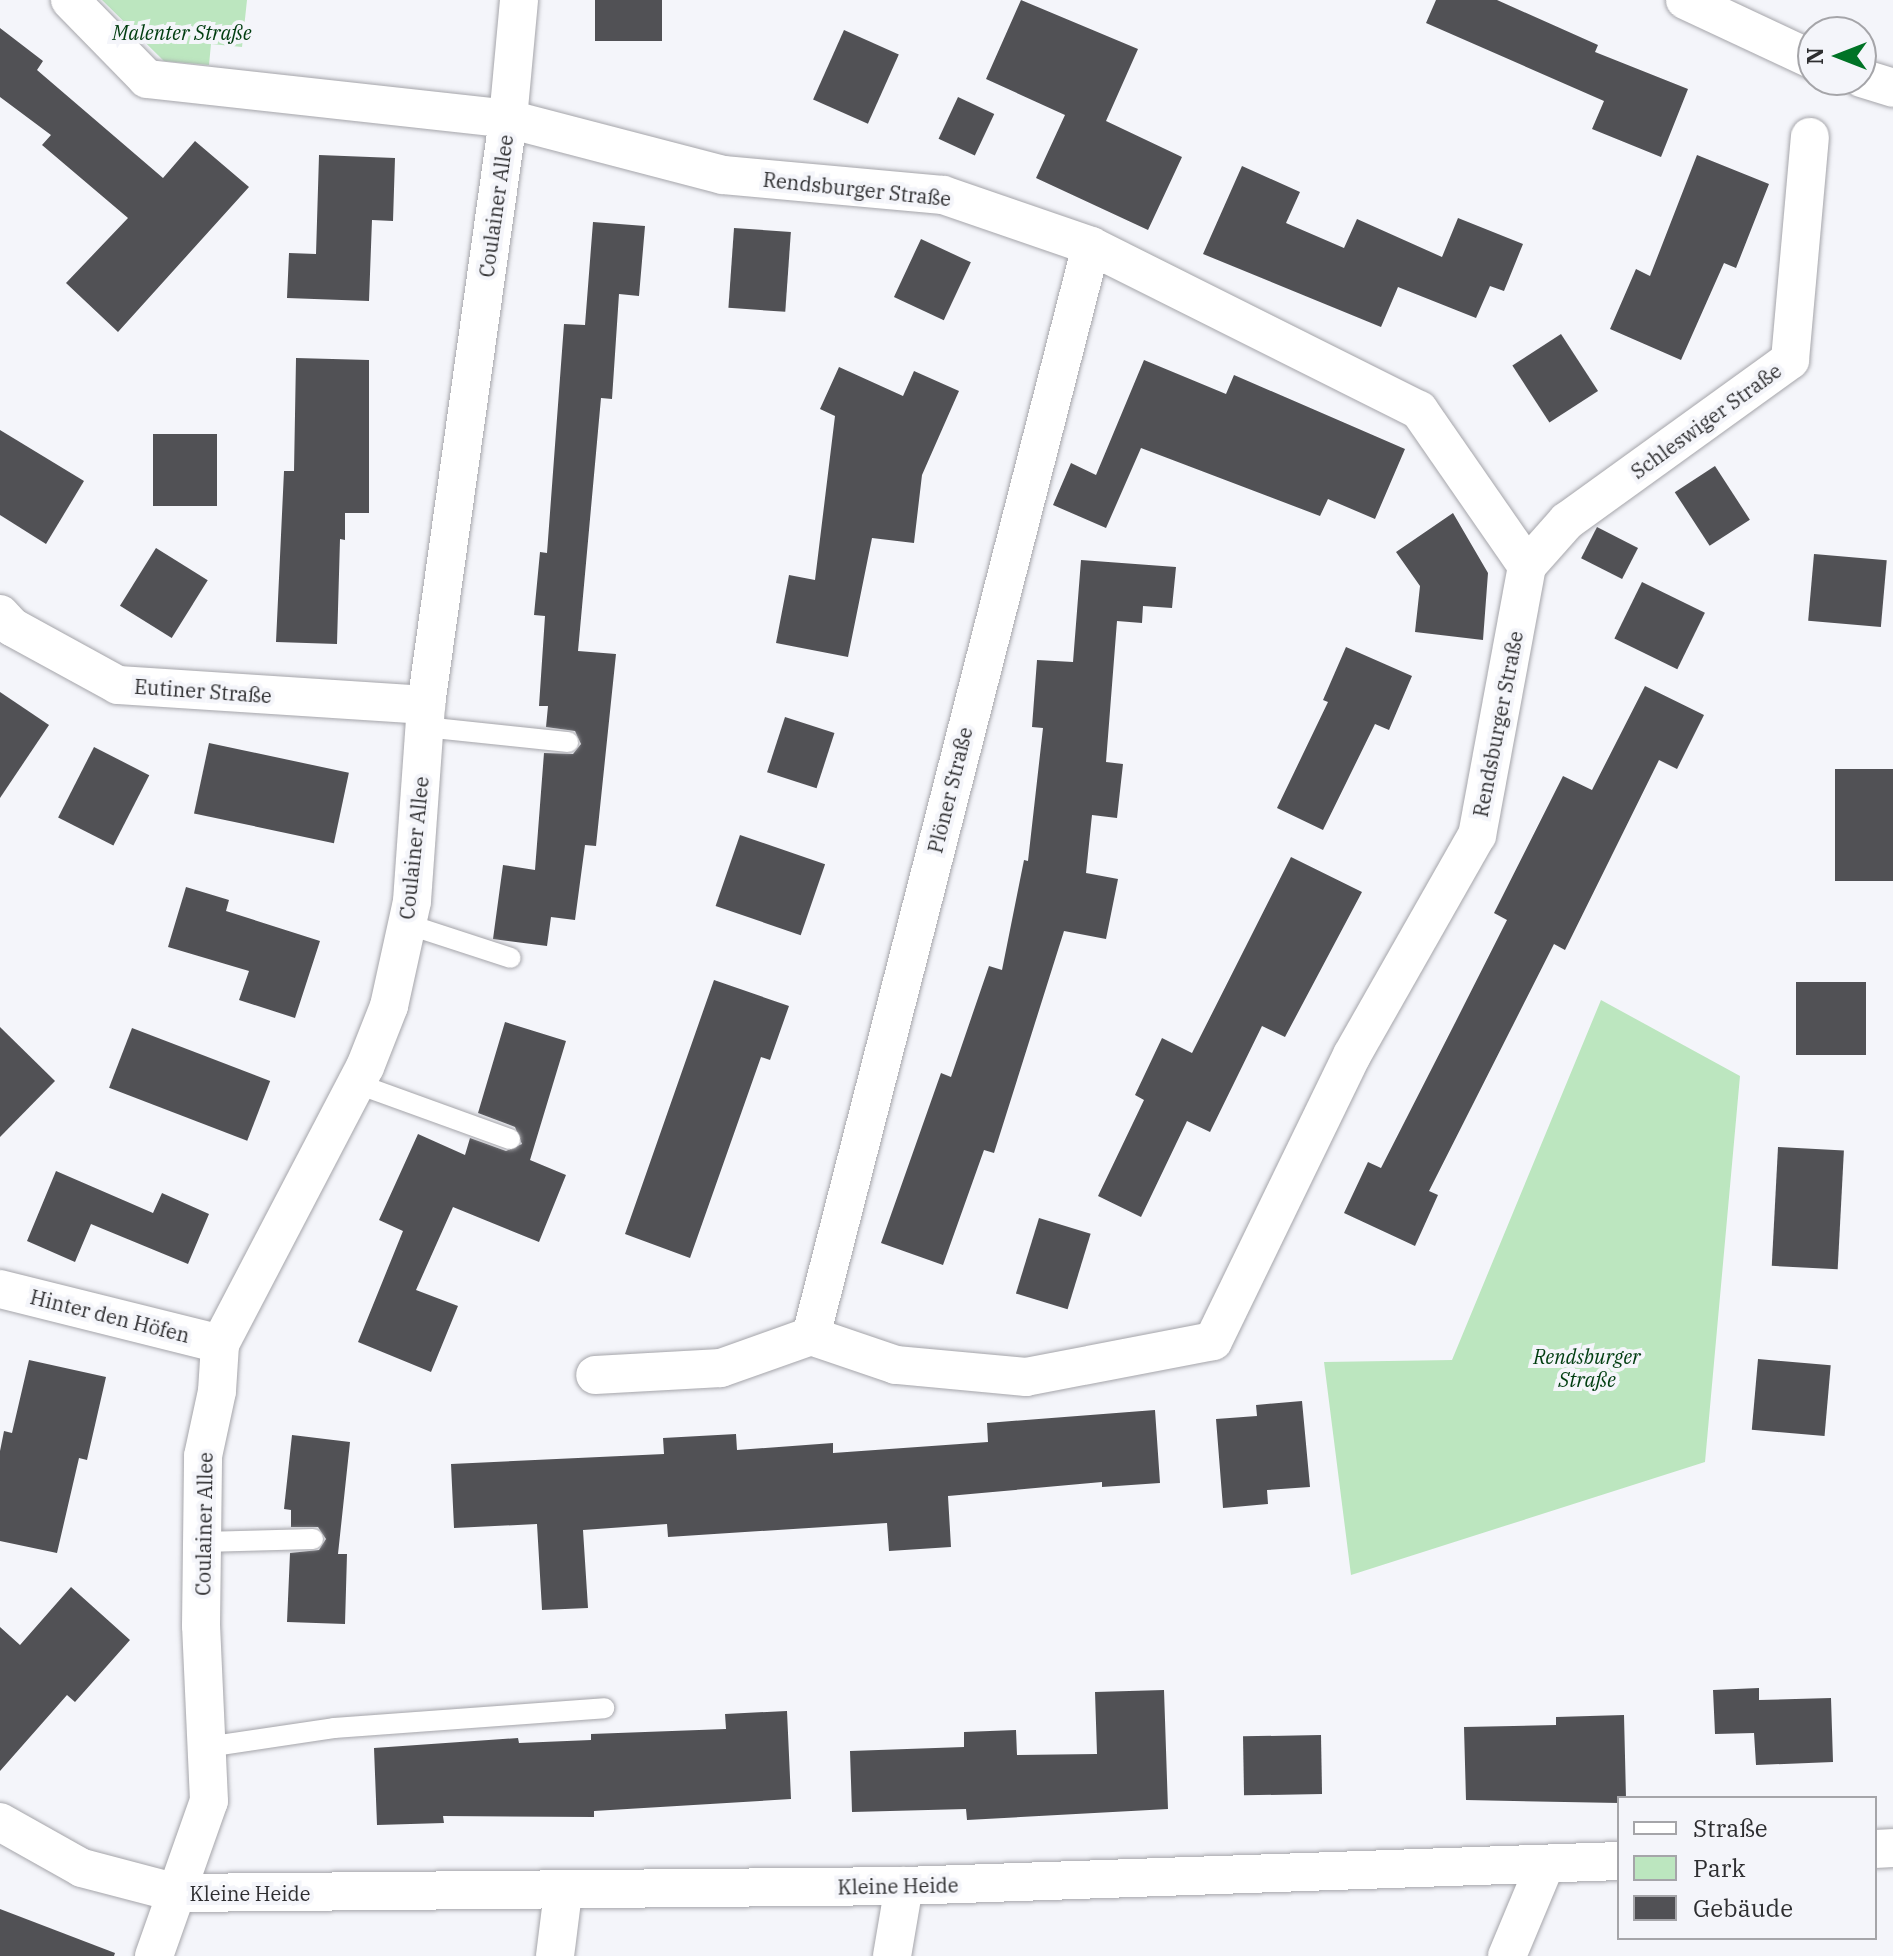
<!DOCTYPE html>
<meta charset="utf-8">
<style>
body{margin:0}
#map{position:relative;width:1893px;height:1956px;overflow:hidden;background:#f4f5fa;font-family:"IBM Plex Serif",serif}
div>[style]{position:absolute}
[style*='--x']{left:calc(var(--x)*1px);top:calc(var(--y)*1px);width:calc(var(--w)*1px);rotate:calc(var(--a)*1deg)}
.green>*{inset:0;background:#bce6bf}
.building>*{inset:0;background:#515155;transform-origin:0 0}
.roads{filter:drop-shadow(0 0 2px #a5a5aa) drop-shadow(0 0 2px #a5a5aa)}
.service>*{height:20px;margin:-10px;padding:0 10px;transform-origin:10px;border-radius:10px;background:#fff}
.minor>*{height:38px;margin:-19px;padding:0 19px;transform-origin:19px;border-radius:19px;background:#fff}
span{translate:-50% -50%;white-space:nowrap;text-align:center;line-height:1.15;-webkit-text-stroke:8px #f4f5fa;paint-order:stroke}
.park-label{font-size:20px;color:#003d10;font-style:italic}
.street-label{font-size:20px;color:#2e2e30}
.legend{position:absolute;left:1617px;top:1796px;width:260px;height:144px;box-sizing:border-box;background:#f4f5fa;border:2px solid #a5a5a9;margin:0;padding:10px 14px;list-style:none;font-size:24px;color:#2e2e30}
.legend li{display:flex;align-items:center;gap:16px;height:40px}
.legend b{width:40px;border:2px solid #a5a5a9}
.north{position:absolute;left:1797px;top:16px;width:80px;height:80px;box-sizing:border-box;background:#f4f5fa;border:2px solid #a5a5a9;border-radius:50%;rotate:270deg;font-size:22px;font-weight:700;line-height:32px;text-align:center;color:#2e2e30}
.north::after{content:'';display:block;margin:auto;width:28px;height:36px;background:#007326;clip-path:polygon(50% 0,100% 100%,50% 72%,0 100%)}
</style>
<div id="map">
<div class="green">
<div style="clip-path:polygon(102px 0,247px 0,242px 47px,211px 44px,209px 65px,164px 61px)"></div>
<div style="clip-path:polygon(1601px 1000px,1740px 1076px,1705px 1462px,1351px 1575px,1324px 1362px,1452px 1360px)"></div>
</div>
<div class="building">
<div style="left:595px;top:0;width:67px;height:41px"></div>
<div style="clip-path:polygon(1021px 0,1138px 49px,1106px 121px,1182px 157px,1148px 230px,1036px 178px,1065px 115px,986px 79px)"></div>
<div style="clip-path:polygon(1436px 0,1497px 0,1598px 45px,1595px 52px,1688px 89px,1661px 157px,1592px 129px,1604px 101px,1426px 23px)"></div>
<div style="clip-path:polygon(0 28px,43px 61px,37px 70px,163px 178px,195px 141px,249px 187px,118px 332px,66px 283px,128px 218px,42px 145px,51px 135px,0 97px)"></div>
<div style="left:844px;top:30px;width:60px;height:76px;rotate:24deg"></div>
<div style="left:958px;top:97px;width:40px;height:46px;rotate:25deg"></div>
<div style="clip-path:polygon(319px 155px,395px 158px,393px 221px,372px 220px,369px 301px,287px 298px,289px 253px,316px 254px)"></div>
<div style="clip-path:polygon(1697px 155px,1769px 184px,1736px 268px,1724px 263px,1681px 360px,1610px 329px,1636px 269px,1650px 276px)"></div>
<div style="clip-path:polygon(1242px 166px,1300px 192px,1286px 223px,1344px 248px,1357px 219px,1442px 257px,1458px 218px,1523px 244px,1504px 291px,1490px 286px,1476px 318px,1398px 287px,1381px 327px,1203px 254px)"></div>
<div style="clip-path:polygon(593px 222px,645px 226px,639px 296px,619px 294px,612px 399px,601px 398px,578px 651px,616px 654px,596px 846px,585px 845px,575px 920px,551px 917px,547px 946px,493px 939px,503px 865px,535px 870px,544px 753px,573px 754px,581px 744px,575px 731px,546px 727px,548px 706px,539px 706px,545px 616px,534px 615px,540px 552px,547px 553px,564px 324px,585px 325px)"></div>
<div style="left:734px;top:228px;width:57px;height:80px;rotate:4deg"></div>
<div style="left:921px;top:239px;width:55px;height:64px;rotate:25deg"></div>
<div style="left:1561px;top:334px;width:68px;height:58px;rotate:57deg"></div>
<div style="clip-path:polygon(296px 358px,369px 360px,369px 513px,345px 513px,345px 540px,340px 539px,337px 644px,276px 642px,284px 471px,294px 471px)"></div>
<div style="clip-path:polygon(1144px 360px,1226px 394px,1234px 375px,1405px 449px,1375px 519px,1328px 499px,1320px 516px,1141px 448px,1106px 528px,1053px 505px,1071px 463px,1096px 475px)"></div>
<div style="clip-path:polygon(839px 367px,903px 396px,914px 371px,959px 391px,922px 475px,914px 543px,872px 538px,848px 657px,776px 643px,789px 575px,815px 580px,835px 416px,820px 409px)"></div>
<div style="clip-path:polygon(0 430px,84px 481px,46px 544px,0 515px)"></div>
<div style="left:153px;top:434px;width:64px;height:72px"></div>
<div style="left:1715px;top:466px;width:64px;height:48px;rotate:57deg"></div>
<div style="clip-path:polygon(1453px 513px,1488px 573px,1483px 640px,1415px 632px,1420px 586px,1396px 552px)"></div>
<div style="left:1597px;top:527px;width:46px;height:35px;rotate:27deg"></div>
<div style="left:156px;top:548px;width:61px;height:68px;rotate:32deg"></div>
<div style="left:1814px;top:554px;width:73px;height:67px;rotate:5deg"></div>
<div style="clip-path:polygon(1081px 560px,1176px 567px,1172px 608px,1143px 606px,1142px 623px,1117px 621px,1106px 762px,1123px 764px,1117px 818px,1092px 815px,1086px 873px,1118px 879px,1106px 939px,1064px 931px,994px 1153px,984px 1150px,943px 1265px,881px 1243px,941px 1073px,951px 1077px,989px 966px,1002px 970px,1024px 860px,1028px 861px,1043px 728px,1032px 727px,1037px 660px,1073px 662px)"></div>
<div style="left:1642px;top:582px;width:70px;height:63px;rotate:26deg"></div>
<div style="clip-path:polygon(1346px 647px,1412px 676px,1389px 730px,1375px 724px,1323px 830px,1277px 808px,1328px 702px,1323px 700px)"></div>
<div style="clip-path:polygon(1645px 686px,1704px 715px,1677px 769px,1659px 760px,1565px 950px,1554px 944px,1429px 1191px,1438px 1195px,1415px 1246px,1344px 1213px,1368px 1162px,1381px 1168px,1455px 1023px,1507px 920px,1494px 913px,1563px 776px,1592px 790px)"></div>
<div style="clip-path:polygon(0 692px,49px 725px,0 798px)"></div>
<div style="left:785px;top:717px;width:52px;height:58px;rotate:18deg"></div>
<div style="left:209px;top:743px;width:143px;height:72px;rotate:12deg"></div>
<div style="left:94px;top:747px;width:62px;height:79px;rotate:27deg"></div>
<div style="left:1835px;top:769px;width:58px;height:112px"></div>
<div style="left:740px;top:835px;width:90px;height:75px;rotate:19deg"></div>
<div style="clip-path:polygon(1291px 857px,1362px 892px,1285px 1037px,1262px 1026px,1210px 1132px,1187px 1121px,1141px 1217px,1098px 1196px,1144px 1100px,1135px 1095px,1162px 1038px,1192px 1053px)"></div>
<div style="clip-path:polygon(186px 887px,229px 900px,226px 911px,320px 941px,295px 1018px,239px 1000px,249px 971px,168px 947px)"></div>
<div style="clip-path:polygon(714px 980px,789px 1006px,770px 1060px,761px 1057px,690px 1258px,625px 1234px)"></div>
<div style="left:1796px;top:982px;width:70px;height:73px"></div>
<div style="clip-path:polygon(505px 1022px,566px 1041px,530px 1160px,566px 1175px,539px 1242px,453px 1207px,416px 1290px,458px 1306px,431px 1372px,358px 1342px,403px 1231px,379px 1220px,418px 1134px,465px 1155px,470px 1138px,506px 1151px,522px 1144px,515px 1127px,478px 1113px)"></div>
<div style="clip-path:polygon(0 1027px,55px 1081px,0 1137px)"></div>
<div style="left:132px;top:1028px;width:148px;height:64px;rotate:21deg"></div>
<div style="left:1778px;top:1147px;width:66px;height:119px;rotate:3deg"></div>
<div style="clip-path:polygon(56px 1171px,153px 1213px,162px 1193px,209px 1214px,188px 1264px,91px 1224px,75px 1262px,27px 1241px)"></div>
<div style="left:1039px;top:1218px;width:54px;height:79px;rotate:17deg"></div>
<div style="left:1758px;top:1359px;width:73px;height:71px;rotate:5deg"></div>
<div style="clip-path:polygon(29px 1360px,106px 1377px,87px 1460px,79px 1458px,57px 1553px,0 1541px,0 1451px,4px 1431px,12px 1433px)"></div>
<div style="clip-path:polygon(1302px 1401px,1310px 1487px,1267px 1490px,1268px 1504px,1223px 1508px,1216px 1419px,1257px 1416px,1256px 1405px)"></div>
<div style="clip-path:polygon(1155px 1410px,1160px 1483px,1102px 1487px,1102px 1482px,948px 1496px,951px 1547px,889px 1551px,887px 1523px,668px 1537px,667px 1524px,583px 1530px,588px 1608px,542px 1610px,537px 1524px,454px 1528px,451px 1464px,664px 1454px,663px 1438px,736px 1434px,737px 1450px,833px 1443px,833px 1453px,988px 1442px,987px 1423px)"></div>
<div style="clip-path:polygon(292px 1435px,350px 1442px,338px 1554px,347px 1554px,345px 1624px,287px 1622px,290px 1553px,319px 1550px,326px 1539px,318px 1527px,291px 1527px,291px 1510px,284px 1509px)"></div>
<div style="clip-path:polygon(71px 1587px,130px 1640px,75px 1702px,67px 1695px,0 1771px,0 1627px,20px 1645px)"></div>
<div style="clip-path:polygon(1759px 1688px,1759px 1700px,1831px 1698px,1833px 1762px,1756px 1765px,1754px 1733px,1715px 1734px,1713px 1690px)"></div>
<div style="clip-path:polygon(1164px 1690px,1168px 1809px,967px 1820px,966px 1809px,852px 1812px,850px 1751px,964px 1747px,964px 1732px,1016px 1730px,1017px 1755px,1097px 1754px,1095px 1692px)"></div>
<div style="clip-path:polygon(787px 1711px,791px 1799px,594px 1811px,594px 1817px,443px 1816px,444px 1823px,377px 1825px,374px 1748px,518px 1738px,519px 1743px,591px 1740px,591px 1734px,726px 1729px,725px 1714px)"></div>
<div style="clip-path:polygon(1624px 1715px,1626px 1798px,1619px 1798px,1619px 1803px,1466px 1800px,1464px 1727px,1556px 1725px,1556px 1717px)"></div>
<div style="left:1321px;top:1735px;width:59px;height:78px;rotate:89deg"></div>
<div style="clip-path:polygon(0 1909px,115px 1953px,114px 1956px,0 1956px)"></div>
</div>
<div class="roads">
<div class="service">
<div style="--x:425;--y:727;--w:144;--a:6"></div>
<div style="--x:407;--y:924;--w:109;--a:18.1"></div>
<div style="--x:355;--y:1083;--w:165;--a:19.9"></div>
<div style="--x:204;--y:1542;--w:109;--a:-1.6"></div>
<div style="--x:207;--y:1747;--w:128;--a:-8.5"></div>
<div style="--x:334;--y:1728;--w:271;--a:-4.2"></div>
</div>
<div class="minor">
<div style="--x:70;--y:0;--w:110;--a:45.7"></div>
<div style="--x:147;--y:79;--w:363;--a:6.3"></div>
<div style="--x:508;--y:119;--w:222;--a:14.6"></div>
<div style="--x:723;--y:175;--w:221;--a:5.2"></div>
<div style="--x:943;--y:195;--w:157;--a:19"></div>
<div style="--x:1091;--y:246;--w:367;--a:26.6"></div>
<div style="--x:1419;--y:410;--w:190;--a:55.3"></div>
<div style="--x:1527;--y:566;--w:274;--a:100.5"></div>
<div style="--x:1477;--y:835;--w:253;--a:119.6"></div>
<div style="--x:1352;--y:1055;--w:318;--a:115.9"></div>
<div style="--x:1213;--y:1341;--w:190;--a:169.1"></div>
<div style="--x:1026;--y:1377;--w:131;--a:-174.7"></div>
<div style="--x:896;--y:1365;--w:90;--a:-161.2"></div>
<div style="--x:811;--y:1336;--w:96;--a:160.4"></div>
<div style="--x:721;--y:1368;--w:126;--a:176.8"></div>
<div style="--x:1685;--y:0;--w:141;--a:25.1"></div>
<div style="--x:1861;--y:78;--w:34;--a:17"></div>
<div style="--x:1527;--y:566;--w:60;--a:-48.4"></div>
<div style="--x:1567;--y:521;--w:275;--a:-35.8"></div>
<div style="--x:1790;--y:360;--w:224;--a:-84.9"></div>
<div style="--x:0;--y:614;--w:18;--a:47"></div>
<div style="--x:12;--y:627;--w:121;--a:28.7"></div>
<div style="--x:118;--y:685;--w:309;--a:3.7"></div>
<div style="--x:0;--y:1289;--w:227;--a:14"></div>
<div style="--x:811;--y:1336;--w:1125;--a:-75.59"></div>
<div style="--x:0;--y:1822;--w:94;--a:29.3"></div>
<div style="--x:82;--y:1868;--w:98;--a:14.7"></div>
<div style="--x:177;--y:1893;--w:727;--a:-0.55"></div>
<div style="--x:904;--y:1886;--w:715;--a:-2"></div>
<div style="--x:1875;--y:1849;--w:18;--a:-3"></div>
<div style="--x:154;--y:1956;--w:164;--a:-70.5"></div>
<div style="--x:209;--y:1801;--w:175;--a:-92.6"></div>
<div style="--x:201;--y:1626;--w:170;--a:-89.3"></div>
<div style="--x:203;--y:1456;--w:66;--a:-77.8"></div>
<div style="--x:217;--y:1391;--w:47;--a:-86.3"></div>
<div style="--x:220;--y:1344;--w:313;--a:-62.4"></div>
<div style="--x:365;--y:1067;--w:66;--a:-68.5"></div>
<div style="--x:389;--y:1006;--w:107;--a:-77.6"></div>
<div style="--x:412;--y:901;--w:196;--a:-85.9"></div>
<div style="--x:426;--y:705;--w:592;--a:-82.03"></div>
<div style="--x:508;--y:119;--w:120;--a:-84.7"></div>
<div style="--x:555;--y:1956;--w:64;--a:-82.8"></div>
<div style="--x:892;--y:1956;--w:71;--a:-80.3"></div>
<div style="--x:1507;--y:1956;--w:99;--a:-67.3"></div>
</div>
</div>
<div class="park-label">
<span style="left:182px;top:32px">Malenter Straße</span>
<span style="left:1587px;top:1368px">Rendsburger<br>Straße</span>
</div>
<div class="street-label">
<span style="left:857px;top:189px;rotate:6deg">Rendsburger Straße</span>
<span style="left:496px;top:206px;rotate:-82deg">Coulainer Allee</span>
<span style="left:1706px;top:421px;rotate:-36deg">Schleswiger Straße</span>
<span style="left:203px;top:691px;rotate:4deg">Eutiner Straße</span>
<span style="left:1498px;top:724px;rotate:-79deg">Rendsburger Straße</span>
<span style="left:950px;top:790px;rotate:-76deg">Plöner Straße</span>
<span style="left:414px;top:848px;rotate:-84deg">Coulainer Allee</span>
<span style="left:110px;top:1316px;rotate:14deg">Hinter den Höfen</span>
<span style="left:204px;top:1524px;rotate:-89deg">Coulainer Allee</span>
<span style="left:898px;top:1886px;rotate:-1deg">Kleine Heide</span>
<span style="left:250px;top:1893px">Kleine Heide</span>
</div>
<ul class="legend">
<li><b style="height:10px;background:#fff"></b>Straße</li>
<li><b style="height:22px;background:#bce6bf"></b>Park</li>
<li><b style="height:22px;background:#515155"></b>Gebäude</li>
</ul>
<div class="north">N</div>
</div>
